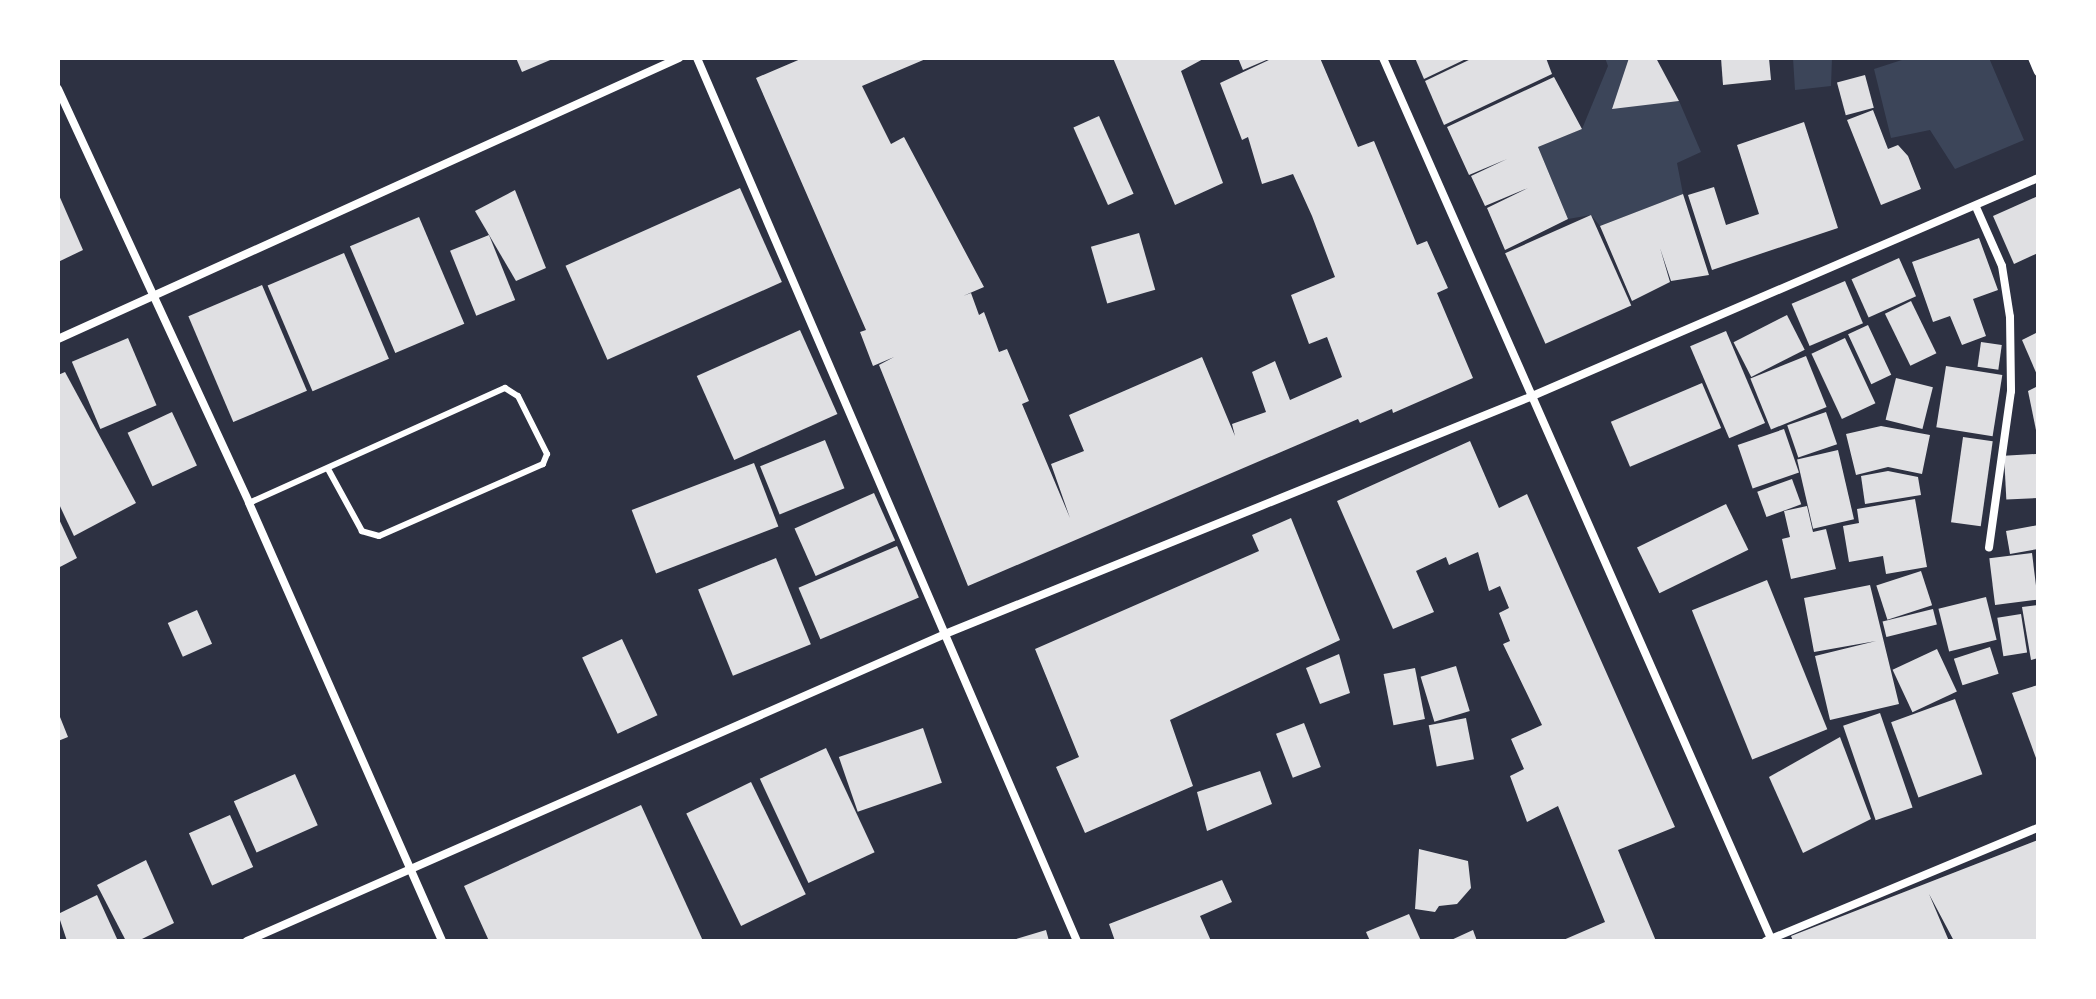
<!DOCTYPE html>
<style>
body{margin:0}
#map{position:relative;width:2096px;height:999px;overflow:hidden;background:#2d3142;font-family:"Work Sans",sans-serif}
div>[style]{position:absolute}
[style*='--x']{left:calc(var(--x)*1px);top:calc(var(--y)*1px);width:calc(var(--w)*1px);rotate:calc(var(--a)*1deg)}
.green>*{inset:0;background:#3c4559}
.building>*{inset:0;background:#e0e0e3;transform-origin:0 0}
.service>*{height:6px;margin:-3px;padding:0 3px;transform-origin:3px;border-radius:3px;background:#fff}
.minor>*{height:8px;margin:-4px;padding:0 4px;transform-origin:4px;border-radius:4px;background:#fff}
span{translate:-50% -50%;white-space:nowrap;text-align:center;line-height:1.15;-webkit-text-stroke:8px #fff;paint-order:stroke}
.frame{position:absolute;inset:0;border:60px solid #fff;pointer-events:none}
</style>
<div id="map">
<div class="green">
<div style="clip-path:polygon(1605px 58px,1629px 58px,1630px 63px,1612px 108px,1679px 101px,1701px 152px,1677px 163px,1683px 194px,1600px 226px,1591px 215px,1568px 219px,1538px 147px,1582px 129px,1608px 66px)"></div>
<div style="clip-path:polygon(1793px 58px,1832px 58px,1831px 86px,1795px 90px)"></div>
<div style="clip-path:polygon(1908px 58px,1989px 58px,2024px 140px,1955px 169px,1930px 130px,1891px 138px,1874px 69px)"></div>
</div>
<div class="building">
<div style="clip-path:polygon(516px 58px,555px 58px,522px 72px)"></div>
<div style="clip-path:polygon(803px 58px,928px 58px,862px 86px,891px 144px,904px 137px,984px 287px,963px 296px,971px 293px,979px 315px,984px 312px,999px 352px,1007px 349px,1029px 401px,1022px 404px,1070px 518px,1051px 464px,1084px 451px,1069px 415px,1202px 357px,1235px 436px,1232px 424px,1266px 412px,1252px 372px,1275px 361px,1290px 400px,1342px 377px,1327px 337px,1309px 344px,1291px 295px,1335px 277px,1312px 216px,1293px 174px,1262px 184px,1248px 137px,1242px 140px,1220px 83px,1273px 58px,1320px 58px,1358px 147px,1374px 141px,1417px 245px,1427px 241px,1448px 288px,1437px 293px,1473px 378px,1393px 413px,1392px 409px,1360px 423px,1358px 419px,968px 586px,879px 365px,894px 357px,873px 366px,860px 332px,866px 330px,756px 78px)"></div>
<div style="clip-path:polygon(1113px 58px,1205px 58px,1181px 71px,1223px 183px,1175px 205px)"></div>
<div style="clip-path:polygon(1238px 58px,1271px 58px,1243px 70px)"></div>
<div style="clip-path:polygon(1415px 58px,1468px 58px,1424px 79px)"></div>
<div style="clip-path:polygon(1473px 58px,1546px 58px,1552px 74px,1444px 125px,1425px 81px)"></div>
<div style="clip-path:polygon(1629px 58px,1656px 58px,1679px 101px,1612px 109px)"></div>
<div style="clip-path:polygon(1721px 58px,1769px 58px,1771px 80px,1723px 85px)"></div>
<div style="left:1865px;top:75px;width:34px;height:29px;rotate:75deg"></div>
<div style="clip-path:polygon(1554px 77px,1582px 129px,1538px 147px,1568px 219px,1505px 250px,1487px 208px,1528px 188px,1485px 206px,1471px 176px,1507px 159px,1469px 175px,1447px 127px)"></div>
<div style="clip-path:polygon(1873px 110px,1888px 149px,1898px 145px,1908px 156px,1921px 189px,1881px 205px,1847px 120px)"></div>
<div style="left:1099px;top:116px;width:85px;height:28px;rotate:66deg"></div>
<div style="clip-path:polygon(1804px 122px,1838px 228px,1712px 270px,1688px 195px,1714px 187px,1726px 225px,1759px 214px,1737px 145px)"></div>
<div style="left:740px;top:188px;width:103px;height:191px;rotate:66deg"></div>
<div style="clip-path:polygon(515px 190px,546px 268px,516px 281px,475px 211px)"></div>
<div style="clip-path:polygon(58px 193px,83px 250px,58px 262px)"></div>
<div style="clip-path:polygon(1683px 194px,1709px 275px,1671px 281px,1660px 248px,1670px 282px,1632px 301px,1600px 226px)"></div>
<div style="clip-path:polygon(2038px 196px,2038px 253px,2014px 264px,1993px 216px)"></div>
<div style="left:1591px;top:215px;width:99px;height:94px;rotate:66deg"></div>
<div style="left:419px;top:217px;width:116px;height:75px;rotate:67deg"></div>
<div style="left:1139px;top:233px;width:59px;height:50px;rotate:74deg"></div>
<div style="left:489px;top:235px;width:70px;height:42px;rotate:68deg"></div>
<div style="clip-path:polygon(1979px 238px,1998px 290px,1973px 299px,1986px 336px,1962px 345px,1950px 316px,1933px 322px,1912px 262px)"></div>
<div style="left:344px;top:253px;width:115px;height:83px;rotate:67deg"></div>
<div style="left:1899px;top:258px;width:42px;height:52px;rotate:66deg"></div>
<div style="left:1845px;top:281px;width:46px;height:58px;rotate:67deg"></div>
<div style="left:262px;top:285px;width:115px;height:80px;rotate:67deg"></div>
<div style="left:1911px;top:301px;width:58px;height:29px;rotate:64deg"></div>
<div style="left:1787px;top:315px;width:39px;height:60px;rotate:63deg"></div>
<div style="left:1868px;top:325px;width:55px;height:22px;rotate:65deg"></div>
<div style="left:800px;top:330px;width:92px;height:113px;rotate:66deg"></div>
<div style="left:1726px;top:331px;width:100px;height:39px;rotate:67deg"></div>
<div style="clip-path:polygon(2038px 332px,2038px 377px,2022px 340px)"></div>
<div style="left:128px;top:338px;width:73px;height:61px;rotate:67deg"></div>
<div style="left:1845px;top:338px;width:72px;height:37px;rotate:65deg"></div>
<div style="left:1981px;top:342px;width:21px;height:25px;rotate:8deg"></div>
<div style="left:1806px;top:356px;width:55px;height:60px;rotate:68deg"></div>
<div style="left:1946px;top:366px;width:57px;height:62px;rotate:9deg"></div>
<div style="clip-path:polygon(65px 372px,136px 503px,74px 536px,58px 502px,58px 375px)"></div>
<div style="left:1896px;top:378px;width:38px;height:43px;rotate:14deg"></div>
<div style="left:1702px;top:383px;width:49px;height:99px;rotate:67deg"></div>
<div style="clip-path:polygon(2038px 386px,2038px 435px,2037px 435px,2028px 391px)"></div>
<div style="left:172px;top:412px;width:59px;height:49px;rotate:65deg"></div>
<div style="left:1826px;top:412px;width:34px;height:41px;rotate:71deg"></div>
<div style="clip-path:polygon(1881px 426px,1930px 435px,1922px 474px,1888px 467px,1856px 475px,1846px 434px)"></div>
<div style="left:1784px;top:429px;width:46px;height:49px;rotate:71deg"></div>
<div style="left:1963px;top:437px;width:30px;height:86px;rotate:8deg"></div>
<div style="left:825px;top:440px;width:52px;height:70px;rotate:68deg"></div>
<div style="clip-path:polygon(1470px 441px,1499px 508px,1527px 494px,1675px 827px,1618px 850px,1656px 941px,1561px 941px,1605px 922px,1558px 806px,1527px 822px,1510px 776px,1524px 769px,1511px 739px,1542px 725px,1503px 644px,1510px 641px,1499px 613px,1509px 608px,1500px 586px,1489px 591px,1478px 552px,1449px 565px,1446px 557px,1416px 571px,1434px 612px,1393px 629px,1337px 501px)"></div>
<div style="left:1838px;top:450px;width:71px;height:42px;rotate:77deg"></div>
<div style="left:2036px;top:454px;width:44px;height:32px;rotate:87deg"></div>
<div style="left:754px;top:463px;width:68px;height:131px;rotate:69deg"></div>
<div style="clip-path:polygon(1888px 471px,1918px 477px,1921px 495px,1865px 504px,1861px 476px)"></div>
<div style="left:1792px;top:479px;width:27px;height:37px;rotate:70deg"></div>
<div style="left:874px;top:493px;width:52px;height:87px;rotate:66deg"></div>
<div style="clip-path:polygon(1915px 499px,1927px 567px,1886px 574px,1883px 556px,1849px 562px,1843px 526px,1859px 523px,1857px 509px)"></div>
<div style="left:1726px;top:504px;width:51px;height:99px;rotate:64deg"></div>
<div style="clip-path:polygon(1807px 506px,1813px 532px,1826px 529px,1836px 569px,1791px 579px,1782px 539px,1790px 537px,1784px 511px)"></div>
<div style="clip-path:polygon(58px 517px,77px 558px,58px 568px)"></div>
<div style="clip-path:polygon(1291px 518px,1340px 640px,1170px 720px,1193px 786px,1085px 833px,1056px 767px,1079px 757px,1035px 649px,1259px 551px,1252px 535px)"></div>
<div style="clip-path:polygon(2038px 525px,2038px 549px,2010px 554px,2006px 531px)"></div>
<div style="left:897px;top:546px;width:56px;height:107px;rotate:67deg"></div>
<div style="left:2032px;top:553px;width:47px;height:43px;rotate:83deg"></div>
<div style="left:776px;top:558px;width:93px;height:84px;rotate:68deg"></div>
<div style="left:1921px;top:571px;width:36px;height:47px;rotate:72deg"></div>
<div style="left:1767px;top:580px;width:161px;height:81px;rotate:68deg"></div>
<div style="clip-path:polygon(1870px 585px,1899px 704px,1830px 720px,1815px 656px,1876px 641px,1814px 652px,1804px 598px)"></div>
<div style="left:1986px;top:597px;width:44px;height:49px;rotate:76deg"></div>
<div style="clip-path:polygon(2038px 605px,2038px 658px,2031px 660px,2022px 607px)"></div>
<div style="left:1933px;top:609px;width:16px;height:52px;rotate:76deg"></div>
<div style="left:197px;top:610px;width:37px;height:32px;rotate:66deg"></div>
<div style="left:2021px;top:614px;width:39px;height:24px;rotate:81deg"></div>
<div style="left:622px;top:639px;width:84px;height:44px;rotate:65deg"></div>
<div style="left:1990px;top:647px;width:28px;height:38px;rotate:72deg"></div>
<div style="left:1937px;top:649px;width:47px;height:49px;rotate:65deg"></div>
<div style="clip-path:polygon(1339px 654px,1350px 693px,1320px 704px,1306px 668px)"></div>
<div style="left:1456px;top:666px;width:47px;height:37px;rotate:73deg"></div>
<div style="left:1415px;top:668px;width:52px;height:32px;rotate:79deg"></div>
<div style="clip-path:polygon(2038px 685px,2038px 757px,2036px 758px,2012px 693px)"></div>
<div style="left:1955px;top:699px;width:80px;height:68px;rotate:70deg"></div>
<div style="clip-path:polygon(58px 712px,68px 737px,58px 741px)"></div>
<div style="left:1880px;top:713px;width:100px;height:39px;rotate:71deg"></div>
<div style="left:1466px;top:718px;width:42px;height:38px;rotate:79deg"></div>
<div style="left:1304px;top:723px;width:47px;height:30px;rotate:69deg"></div>
<div style="left:923px;top:728px;width:58px;height:89px;rotate:71deg"></div>
<div style="clip-path:polygon(1840px 737px,1871px 819px,1803px 853px,1769px 777px)"></div>
<div style="left:826px;top:748px;width:115px;height:73px;rotate:65deg"></div>
<div style="clip-path:polygon(1260px 771px,1272px 804px,1207px 831px,1197px 792px)"></div>
<div style="left:295px;top:774px;width:56px;height:67px;rotate:66deg"></div>
<div style="left:751px;top:782px;width:125px;height:72px;rotate:64deg"></div>
<div style="clip-path:polygon(641px 805px,703px 941px,489px 941px,464px 886px)"></div>
<div style="left:230px;top:815px;width:57px;height:45px;rotate:66deg"></div>
<div style="clip-path:polygon(2038px 840px,2038px 941px,1954px 941px,1929px 894px,1949px 941px,1793px 941px,1791px 936px)"></div>
<div style="clip-path:polygon(1419px 849px,1468px 861px,1471px 888px,1457px 904px,1439px 906px,1435px 912px,1415px 909px)"></div>
<div style="clip-path:polygon(146px 860px,174px 923px,138px 941px,126px 941px,97px 885px)"></div>
<div style="clip-path:polygon(1222px 880px,1232px 902px,1200px 916px,1211px 941px,1115px 941px,1109px 924px)"></div>
<div style="clip-path:polygon(97px 895px,118px 941px,67px 941px,58px 914px)"></div>
<div style="clip-path:polygon(1409px 914px,1421px 941px,1370px 941px,1366px 932px)"></div>
<div style="clip-path:polygon(1046px 930px,1049px 941px,1013px 941px,1013px 940px)"></div>
<div style="clip-path:polygon(1473px 930px,1477px 941px,1449px 941px)"></div>
</div>
<div class="service">
<div style="--x:249;--y:503;--w:281;--a:-24.2"></div>
<div style="--x:505;--y:388;--w:15;--a:32"></div>
<div style="--x:518;--y:396;--w:65;--a:63.4"></div>
<div style="--x:547;--y:454;--w:11;--a:112"></div>
<div style="--x:543;--y:464;--w:179;--a:156.3"></div>
<div style="--x:379;--y:536;--w:18;--a:-164"></div>
<div style="--x:362;--y:531;--w:71;--a:-118.7"></div>
</div>
<div class="minor">
<div style="--x:697;--y:58;--w:961;--a:66.72"></div>
<div style="--x:1383;--y:58;--w:965;--a:66.22"></div>
<div style="--x:2032;--y:58;--w:15;--a:67"></div>
<div style="--x:58;--y:89;--w:456;--a:65.2"></div>
<div style="--x:249;--y:503;--w:479;--a:66.2"></div>
<div style="--x:1976;--y:207;--w:64;--a:66.2"></div>
<div style="--x:2002;--y:266;--w:52;--a:81.1"></div>
<div style="--x:2010;--y:317;--w:74;--a:89.2"></div>
<div style="--x:2011;--y:391;--w:158;--a:98"></div>
<div style="--x:58;--y:339;--w:682;--a:-24.35"></div>
<div style="--x:247;--y:941;--w:763;--a:-23.74"></div>
<div style="--x:945;--y:634;--w:631;--a:-22.05"></div>
<div style="--x:1530;--y:397;--w:553;--a:-23.32"></div>
<div style="--x:1766;--y:941;--w:295;--a:-22.6"></div>
</div>
<div class="frame"></div>
</div>
